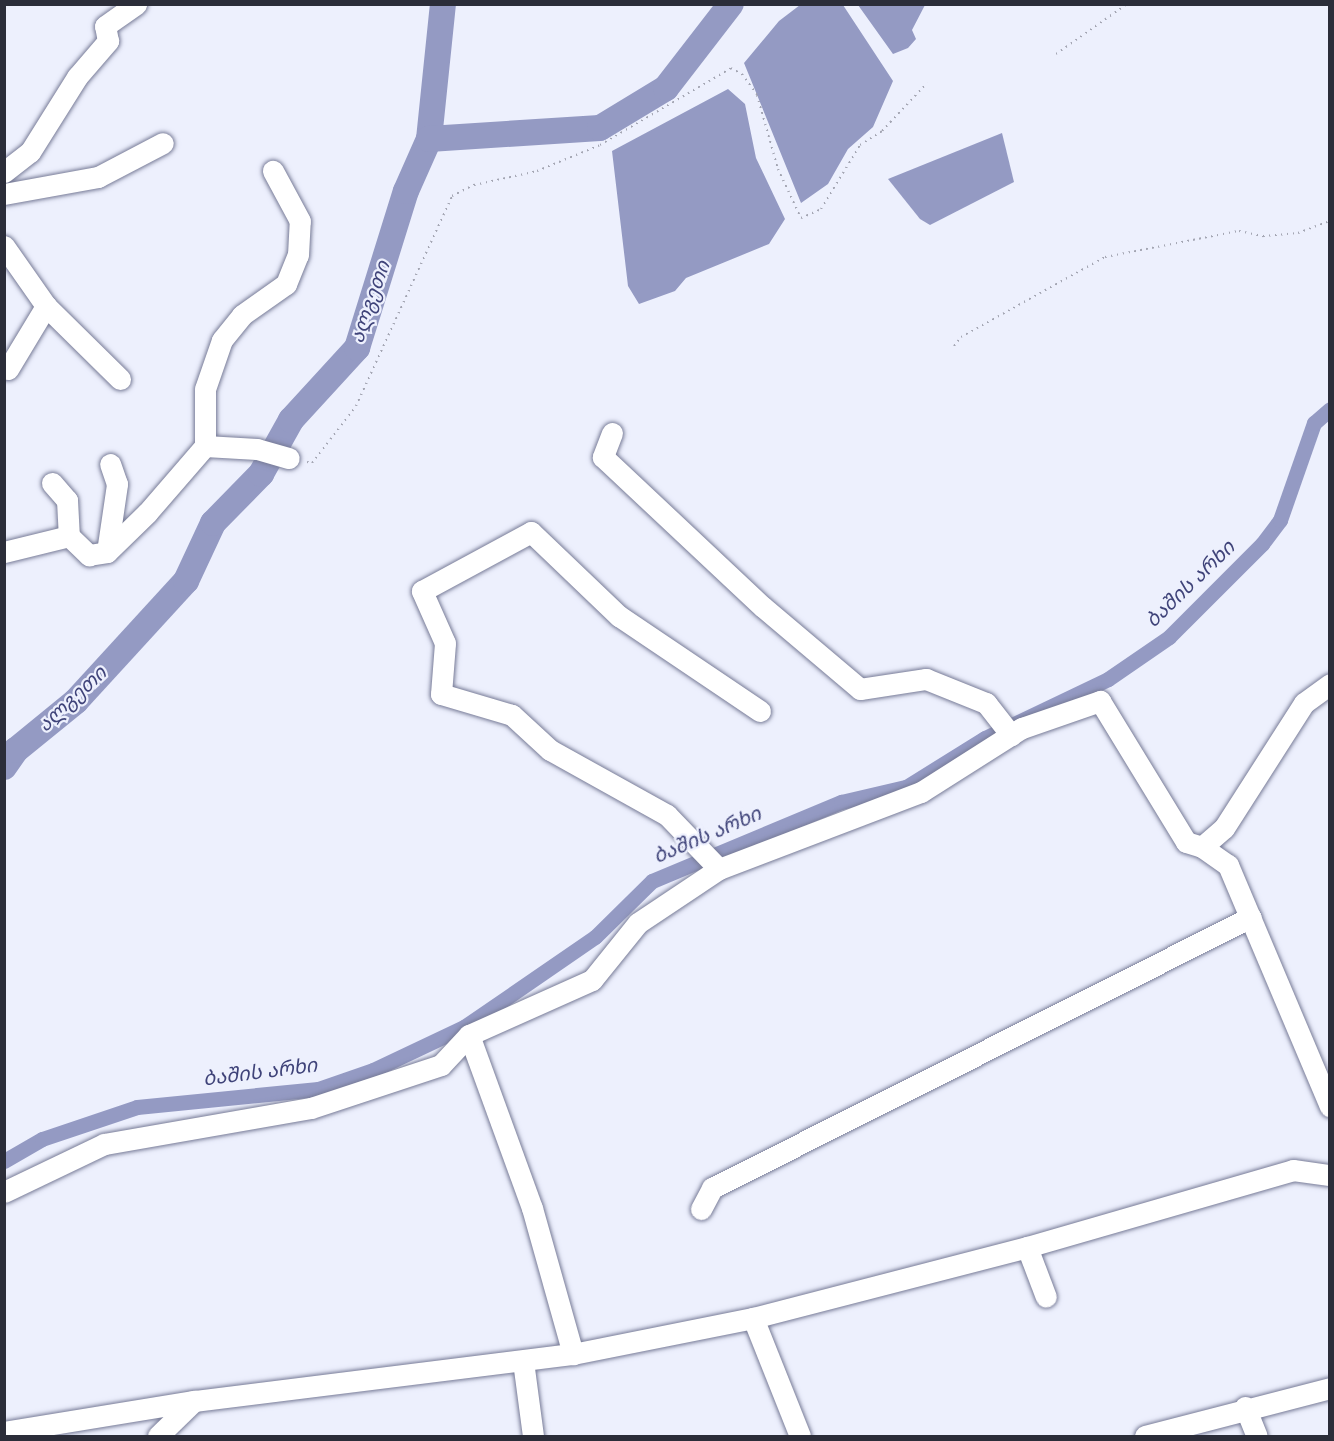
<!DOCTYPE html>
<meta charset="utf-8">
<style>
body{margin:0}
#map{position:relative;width:1334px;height:1441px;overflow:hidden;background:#edf0fd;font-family:"PT Sans","Noto Sans Georgian",sans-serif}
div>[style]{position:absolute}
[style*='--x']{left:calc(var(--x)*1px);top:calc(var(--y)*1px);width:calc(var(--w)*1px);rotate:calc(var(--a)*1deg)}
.water>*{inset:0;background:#949ac3}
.canal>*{height:15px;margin:-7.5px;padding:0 7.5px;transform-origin:7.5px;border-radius:7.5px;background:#949ac3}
.river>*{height:26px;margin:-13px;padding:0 13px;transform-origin:13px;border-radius:13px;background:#949ac3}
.path>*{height:2px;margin-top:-1px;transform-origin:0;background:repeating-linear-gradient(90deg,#a4a6b3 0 1.5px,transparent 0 6px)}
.roads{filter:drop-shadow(0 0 2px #777b97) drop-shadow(0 0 2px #777b97)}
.minor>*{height:21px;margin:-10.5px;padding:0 10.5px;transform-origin:10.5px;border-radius:10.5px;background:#fff}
span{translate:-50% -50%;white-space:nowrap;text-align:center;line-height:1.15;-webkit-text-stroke:4.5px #edf0fd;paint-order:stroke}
.water-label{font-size:20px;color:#3f4379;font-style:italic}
.frame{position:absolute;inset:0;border:6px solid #2b2d39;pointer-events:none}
</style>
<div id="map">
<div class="water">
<div style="clip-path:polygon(800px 5px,843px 5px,893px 81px,873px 127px,848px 149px,828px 184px,801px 203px,744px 63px,779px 21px)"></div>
<div style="clip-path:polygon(858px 5px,925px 5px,912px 30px,916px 39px,908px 48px,893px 54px)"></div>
<div style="clip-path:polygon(728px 89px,745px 104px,756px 158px,785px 219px,769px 244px,686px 278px,675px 291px,639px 304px,628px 286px,612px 151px)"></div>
<div style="clip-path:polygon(1002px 133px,1014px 182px,930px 225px,920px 219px,888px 179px)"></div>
</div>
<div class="canal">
<div style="--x:4;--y:1161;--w:44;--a:-30.1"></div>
<div style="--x:42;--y:1139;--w:100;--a:-18.6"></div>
<div style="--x:137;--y:1107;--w:182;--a:-5.7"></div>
<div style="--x:318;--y:1089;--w:58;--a:-19.1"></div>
<div style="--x:373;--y:1070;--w:101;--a:-25.3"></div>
<div style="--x:464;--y:1027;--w:159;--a:-34.5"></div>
<div style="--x:595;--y:937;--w:80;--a:-44.5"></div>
<div style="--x:652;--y:881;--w:205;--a:-22.7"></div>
<div style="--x:841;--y:802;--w:67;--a:-13"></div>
<div style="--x:906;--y:787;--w:93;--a:-31.8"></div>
<div style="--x:985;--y:738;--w:136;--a:-25.6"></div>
<div style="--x:1108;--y:679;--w:74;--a:-34.5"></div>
<div style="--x:1169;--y:637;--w:132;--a:-45"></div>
<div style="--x:1262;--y:544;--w:30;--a:-53"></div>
<div style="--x:1280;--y:520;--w:103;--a:-70.7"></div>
<div style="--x:1314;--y:423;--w:21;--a:-41"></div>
</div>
<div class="river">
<div style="--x:429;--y:139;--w:136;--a:-84.1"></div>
<div style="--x:4;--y:767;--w:21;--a:-55"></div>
<div style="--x:16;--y:750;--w:77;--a:-39.2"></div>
<div style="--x:76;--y:701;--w:163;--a:-47.5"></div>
<div style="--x:186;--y:581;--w:64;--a:-65"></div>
<div style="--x:213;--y:523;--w:69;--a:-45.6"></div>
<div style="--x:261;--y:474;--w:62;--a:-60.9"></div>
<div style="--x:291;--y:420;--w:98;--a:-47.5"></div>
<div style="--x:357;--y:348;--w:164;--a:-72.7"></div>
<div style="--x:406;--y:191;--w:57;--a:-66.1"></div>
<div style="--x:429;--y:139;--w:171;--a:-3.7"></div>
<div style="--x:600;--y:128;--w:77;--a:-31.2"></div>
<div style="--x:666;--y:88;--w:106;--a:-52.3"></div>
</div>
<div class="path">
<div style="--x:1056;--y:54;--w:87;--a:-35.2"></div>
<div style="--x:954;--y:346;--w:11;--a:-52"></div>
<div style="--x:961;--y:337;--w:165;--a:-29.1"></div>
<div style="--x:1105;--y:257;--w:136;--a:-11"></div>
<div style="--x:1239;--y:231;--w:25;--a:12"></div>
<div style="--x:1263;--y:236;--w:35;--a:-5"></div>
<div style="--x:1298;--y:233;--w:34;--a:-21"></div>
<div style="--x:307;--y:462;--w:5;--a:11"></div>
<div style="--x:312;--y:463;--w:72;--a:-52.3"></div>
<div style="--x:356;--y:406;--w:231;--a:-65.4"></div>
<div style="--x:452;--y:196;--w:25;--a:-27"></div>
<div style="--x:474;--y:185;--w:65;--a:-12.5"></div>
<div style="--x:537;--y:171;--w:68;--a:-22.4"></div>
<div style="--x:600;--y:145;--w:152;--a:-30.4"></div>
<div style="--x:731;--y:68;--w:13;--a:29"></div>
<div style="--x:742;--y:74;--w:26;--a:54"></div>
<div style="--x:757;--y:95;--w:77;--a:74.2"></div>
<div style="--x:778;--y:169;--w:54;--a:64.9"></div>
<div style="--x:801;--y:218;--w:22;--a:-24"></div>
<div style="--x:821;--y:209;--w:75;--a:-58.6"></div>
<div style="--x:860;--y:145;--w:26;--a:-32"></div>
<div style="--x:882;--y:131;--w:66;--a:-46.8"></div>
</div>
<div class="roads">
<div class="minor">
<div style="--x:4;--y:172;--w:33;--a:-38"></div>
<div style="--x:30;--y:152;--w:89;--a:-57.9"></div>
<div style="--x:77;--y:77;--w:48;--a:-49.3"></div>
<div style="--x:108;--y:41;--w:15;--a:-101"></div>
<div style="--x:105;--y:26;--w:38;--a:-35"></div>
<div style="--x:4;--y:194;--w:96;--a:-10.3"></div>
<div style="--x:98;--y:177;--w:73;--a:-27.6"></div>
<div style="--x:4;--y:246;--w:73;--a:55"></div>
<div style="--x:46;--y:306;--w:104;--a:44.6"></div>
<div style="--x:8;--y:369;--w:74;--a:-58.9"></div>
<div style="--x:612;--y:433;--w:26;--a:111"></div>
<div style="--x:603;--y:457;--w:219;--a:43.2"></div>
<div style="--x:763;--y:607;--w:127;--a:40.2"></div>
<div style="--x:860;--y:689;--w:67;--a:-8.6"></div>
<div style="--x:926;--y:679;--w:65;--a:21.8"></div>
<div style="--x:986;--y:703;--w:41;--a:52"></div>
<div style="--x:205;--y:446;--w:57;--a:-90"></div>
<div style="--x:205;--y:389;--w:52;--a:-70.9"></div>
<div style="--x:222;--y:340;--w:32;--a:-51"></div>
<div style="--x:242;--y:315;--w:54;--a:-35.2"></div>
<div style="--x:286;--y:284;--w:31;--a:-68"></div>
<div style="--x:298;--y:255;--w:34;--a:-87"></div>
<div style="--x:300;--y:221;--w:57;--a:-118.4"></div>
<div style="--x:52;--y:483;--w:23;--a:49"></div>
<div style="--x:67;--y:500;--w:36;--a:87"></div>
<div style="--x:69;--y:536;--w:28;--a:44"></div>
<div style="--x:89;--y:555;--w:18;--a:-9"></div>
<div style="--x:107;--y:552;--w:56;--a:-44.3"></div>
<div style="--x:147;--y:513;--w:89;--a:-49.1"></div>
<div style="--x:205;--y:446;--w:52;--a:3.3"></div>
<div style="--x:257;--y:449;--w:33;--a:16"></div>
<div style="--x:4;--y:552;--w:67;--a:-13.8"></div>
<div style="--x:107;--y:552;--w:69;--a:-81.6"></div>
<div style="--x:117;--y:484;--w:21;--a:-109"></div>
<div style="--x:1202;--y:847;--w:29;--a:-41"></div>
<div style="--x:1224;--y:828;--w:148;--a:-57.4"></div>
<div style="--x:1304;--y:703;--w:32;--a:-36"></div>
<div style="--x:719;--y:869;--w:75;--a:-133.9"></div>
<div style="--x:667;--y:815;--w:134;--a:-150.9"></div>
<div style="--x:550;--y:750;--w:52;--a:-137.4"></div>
<div style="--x:512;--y:715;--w:74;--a:-163.5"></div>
<div style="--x:441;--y:694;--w:51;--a:-85.5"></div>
<div style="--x:445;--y:643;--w:57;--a:-113.9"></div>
<div style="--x:422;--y:591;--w:124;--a:-28.4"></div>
<div style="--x:531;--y:532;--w:122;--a:43.7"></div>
<div style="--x:619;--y:616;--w:170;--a:34"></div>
<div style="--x:469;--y:1035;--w:184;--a:70"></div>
<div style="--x:532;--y:1208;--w:152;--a:74.3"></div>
<div style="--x:4;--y:1192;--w:111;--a:-25.6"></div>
<div style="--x:104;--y:1144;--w:210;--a:-9.9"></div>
<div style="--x:311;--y:1108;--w:137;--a:-18.3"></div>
<div style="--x:441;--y:1065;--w:41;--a:-47"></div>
<div style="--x:469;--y:1035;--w:135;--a:-24.1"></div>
<div style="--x:592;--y:980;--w:73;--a:-51.1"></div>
<div style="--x:638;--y:923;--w:97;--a:-33.7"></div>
<div style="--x:719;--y:869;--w:216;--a:-20.9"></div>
<div style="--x:921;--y:792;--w:120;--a:-32.4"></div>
<div style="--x:1022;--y:728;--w:83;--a:-19.1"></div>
<div style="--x:1100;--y:701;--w:165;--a:58.6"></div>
<div style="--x:1186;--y:842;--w:17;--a:17"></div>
<div style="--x:1202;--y:847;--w:32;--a:35"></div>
<div style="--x:1228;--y:865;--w:262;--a:67.1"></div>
<div style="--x:701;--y:1209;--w:24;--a:-62"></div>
<div style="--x:712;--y:1188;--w:603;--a:-26.69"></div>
<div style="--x:1027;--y:1247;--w:53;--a:69.2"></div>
<div style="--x:753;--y:1318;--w:127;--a:68.3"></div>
<div style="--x:523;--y:1361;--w:76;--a:82.4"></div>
<div style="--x:1245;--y:1407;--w:31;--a:68"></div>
<div style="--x:4;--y:1432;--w:193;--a:-9.3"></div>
<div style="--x:194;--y:1401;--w:382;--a:-7.1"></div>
<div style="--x:573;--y:1354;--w:184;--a:-11.3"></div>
<div style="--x:753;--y:1318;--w:283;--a:-14.5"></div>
<div style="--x:1027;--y:1247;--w:277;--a:-16.1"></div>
<div style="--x:1293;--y:1170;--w:35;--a:8"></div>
<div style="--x:158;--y:1436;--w:50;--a:-44.2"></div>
<div style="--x:1145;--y:1436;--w:191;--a:-14.5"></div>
</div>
</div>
<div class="water-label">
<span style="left:370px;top:302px;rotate:-71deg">ალგეთი</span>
<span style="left:1190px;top:584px;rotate:-44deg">ბაშის არხი</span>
<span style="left:72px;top:699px;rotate:-43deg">ალგეთი</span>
<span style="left:707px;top:835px;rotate:-23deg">ბაშის არხი</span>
<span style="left:260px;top:1072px;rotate:-7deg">ბაშის არხი</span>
</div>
<div class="frame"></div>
</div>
